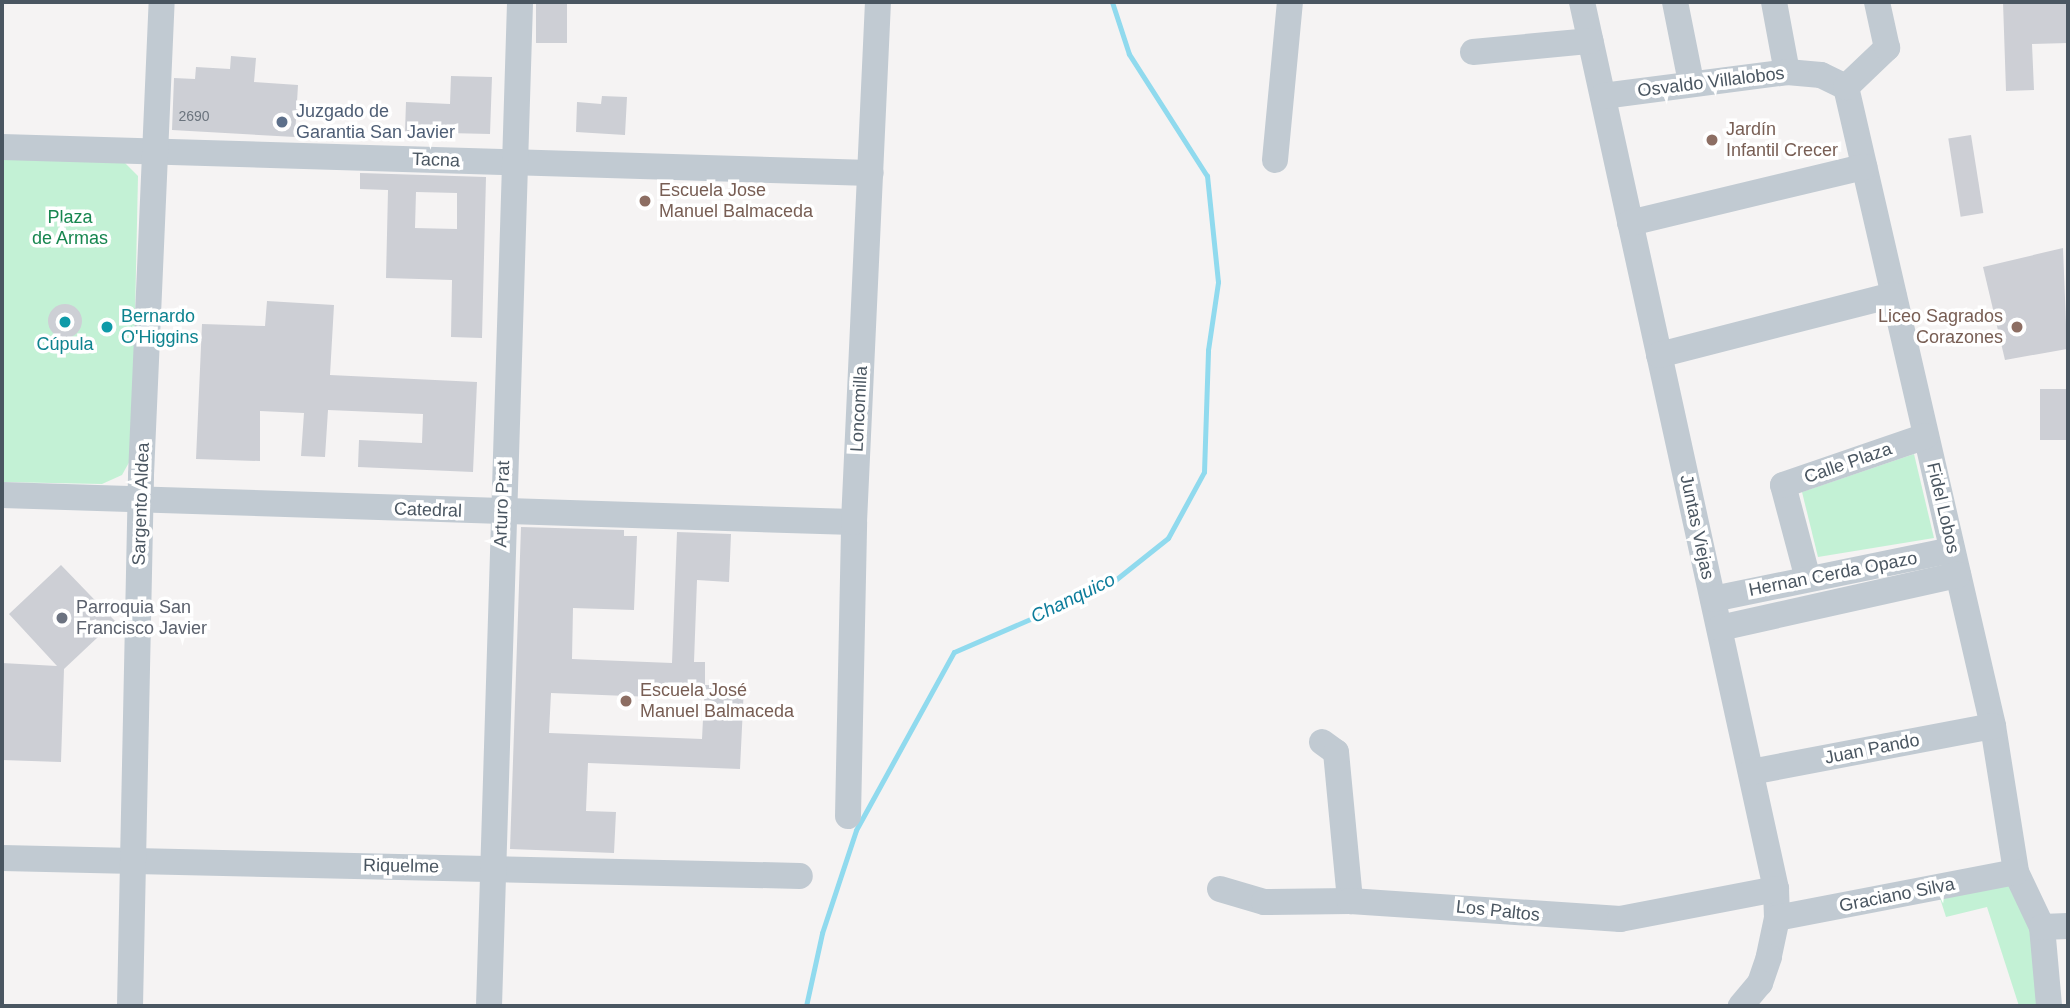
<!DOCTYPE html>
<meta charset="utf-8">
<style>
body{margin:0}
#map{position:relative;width:2070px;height:1008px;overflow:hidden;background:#f5f3f3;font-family:Arial,sans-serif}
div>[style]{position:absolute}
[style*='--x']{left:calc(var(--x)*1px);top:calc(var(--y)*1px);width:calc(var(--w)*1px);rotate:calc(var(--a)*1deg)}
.green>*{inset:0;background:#c3f1d5}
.stream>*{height:5px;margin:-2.5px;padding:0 2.5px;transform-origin:2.5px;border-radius:2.5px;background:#90daee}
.building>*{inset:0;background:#cdcfd5;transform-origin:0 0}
.round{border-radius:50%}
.minor>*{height:26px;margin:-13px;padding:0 13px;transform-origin:13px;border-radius:13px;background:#c1cad2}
.dots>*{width:19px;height:19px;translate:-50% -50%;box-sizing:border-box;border:4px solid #fff;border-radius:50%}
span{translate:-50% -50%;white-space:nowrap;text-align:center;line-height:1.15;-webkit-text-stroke:7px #fff;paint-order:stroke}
.number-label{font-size:14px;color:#6b747e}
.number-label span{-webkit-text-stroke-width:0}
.street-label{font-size:18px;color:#4a5661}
.service-label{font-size:18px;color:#4e5e75}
.left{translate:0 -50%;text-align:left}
.education-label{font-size:18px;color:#785e54}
.right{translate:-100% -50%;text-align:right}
.park-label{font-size:18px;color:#17864f}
.culture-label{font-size:18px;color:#0d838f}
.worship-label{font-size:18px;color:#5b616d}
.water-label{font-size:19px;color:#0c7c9b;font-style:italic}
.frame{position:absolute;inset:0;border:4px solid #4a5661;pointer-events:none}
</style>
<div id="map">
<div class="green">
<div style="clip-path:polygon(2px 158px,122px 160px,138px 176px,132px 457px,122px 475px,102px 484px,2px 482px)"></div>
<div style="clip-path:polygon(1914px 454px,1934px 538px,1818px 557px,1802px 492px)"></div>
<div style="clip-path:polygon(2011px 880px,2035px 942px,2041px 1006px,2019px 1006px,1987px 907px,1946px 917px,1938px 892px)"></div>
</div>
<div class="stream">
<div style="--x:806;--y:1006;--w:75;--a:-77.6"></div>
<div style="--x:822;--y:933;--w:108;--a:-71.7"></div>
<div style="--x:856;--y:830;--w:203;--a:-61.2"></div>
<div style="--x:954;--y:652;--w:169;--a:-23.4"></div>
<div style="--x:1109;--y:585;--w:75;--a:-38.5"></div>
<div style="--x:1168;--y:538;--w:75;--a:-61.4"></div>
<div style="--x:1204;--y:472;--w:122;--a:-88.1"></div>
<div style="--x:1208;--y:350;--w:69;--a:-81.6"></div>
<div style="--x:1218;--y:282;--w:107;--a:-95.9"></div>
<div style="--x:1207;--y:176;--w:145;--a:-122.6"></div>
<div style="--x:1129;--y:54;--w:55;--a:-108.1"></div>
</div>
<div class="building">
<div style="left:536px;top:2px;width:31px;height:41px"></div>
<div style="clip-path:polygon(2003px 2px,2068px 2px,2068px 43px,2032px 44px,2034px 90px,2006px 91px)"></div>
<div style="clip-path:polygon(231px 56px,256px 58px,254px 82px,298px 85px,295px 137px,172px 130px,174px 78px,195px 79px,196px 67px,230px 69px)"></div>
<div style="clip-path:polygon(451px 76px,492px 77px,490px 134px,405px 132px,406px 102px,450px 104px)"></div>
<div style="clip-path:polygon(602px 96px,627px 97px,625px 135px,576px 132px,577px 102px,601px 104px)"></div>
<div style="left:1971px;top:135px;width:79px;height:23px;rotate:81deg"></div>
<div style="clip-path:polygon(evenodd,360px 173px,486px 177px,482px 338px,451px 337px,452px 280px,386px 278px,388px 190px,360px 189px,360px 173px,416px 192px,457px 193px,457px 229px,415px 228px,416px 192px)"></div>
<div style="clip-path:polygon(2063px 248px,2067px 349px,2005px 360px,1983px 267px)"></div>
<div style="clip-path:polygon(267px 301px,334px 305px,330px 375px,477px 382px,473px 472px,358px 467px,359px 440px,422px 443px,423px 414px,328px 410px,325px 457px,301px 456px,304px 413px,260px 411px,260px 461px,196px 459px,202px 324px,265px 326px)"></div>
<div class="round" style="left:48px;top:304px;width:34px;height:34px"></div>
<div style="left:2068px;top:389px;width:51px;height:28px;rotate:90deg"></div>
<div style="clip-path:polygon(evenodd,521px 527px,624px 530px,624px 536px,637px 536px,634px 610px,573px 608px,572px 659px,672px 663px,677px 532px,731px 534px,729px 582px,697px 580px,694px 662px,705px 662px,705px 685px,744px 686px,740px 769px,588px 763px,586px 811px,616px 812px,614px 853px,510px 849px,521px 527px,551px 693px,704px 699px,702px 739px,549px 733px,551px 693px)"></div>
<div style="clip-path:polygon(61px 565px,115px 621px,64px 669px,61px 762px,2px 760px,2px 663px,57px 666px,9px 614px)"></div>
</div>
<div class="minor">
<div style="--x:1582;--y:2;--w:908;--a:77.66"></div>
<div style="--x:1776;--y:889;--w:29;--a:88"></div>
<div style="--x:1777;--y:918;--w:40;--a:102"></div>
<div style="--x:1769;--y:957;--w:28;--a:109"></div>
<div style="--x:1760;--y:983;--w:30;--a:130"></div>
<div style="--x:1675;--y:2;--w:82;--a:78.7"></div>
<div style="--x:1774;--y:2;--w:71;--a:79.5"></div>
<div style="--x:1473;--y:52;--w:118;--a:-5.4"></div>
<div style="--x:1846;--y:87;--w:656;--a:77.04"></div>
<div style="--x:1993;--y:726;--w:148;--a:81"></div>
<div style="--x:2016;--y:872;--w:61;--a:64.7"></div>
<div style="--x:2042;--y:927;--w:79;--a:84.9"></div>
<div style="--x:1603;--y:96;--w:186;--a:-7.4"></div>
<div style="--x:1787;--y:72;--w:34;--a:5"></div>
<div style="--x:1821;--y:75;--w:28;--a:26"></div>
<div style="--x:1846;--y:87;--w:57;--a:-43.6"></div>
<div style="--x:1887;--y:48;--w:47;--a:-102.3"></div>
<div style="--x:2;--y:147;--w:869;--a:1.71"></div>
<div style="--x:1275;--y:160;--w:159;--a:-84.6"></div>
<div style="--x:1630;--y:223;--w:241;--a:-13.5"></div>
<div style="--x:1659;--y:355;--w:242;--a:-14.4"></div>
<div style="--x:2;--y:495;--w:852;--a:1.82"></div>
<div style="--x:1808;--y:579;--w:97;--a:-104.9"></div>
<div style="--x:1783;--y:485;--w:151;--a:-18.9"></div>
<div style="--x:1713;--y:599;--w:244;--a:-11.6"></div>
<div style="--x:1720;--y:628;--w:244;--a:-12.6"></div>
<div style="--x:1322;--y:742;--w:17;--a:36"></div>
<div style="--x:1336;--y:752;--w:150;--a:84.6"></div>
<div style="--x:1751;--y:772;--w:246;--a:-10.8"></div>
<div style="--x:848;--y:816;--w:294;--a:-88.8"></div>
<div style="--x:854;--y:522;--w:521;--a:-87.36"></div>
<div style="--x:2;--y:858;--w:798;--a:1.29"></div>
<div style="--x:1220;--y:889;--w:46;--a:16.5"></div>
<div style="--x:1264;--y:902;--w:86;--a:-0.7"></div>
<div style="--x:1350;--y:901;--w:271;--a:3.8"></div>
<div style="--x:1620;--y:919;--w:159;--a:-10.9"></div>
<div style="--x:1777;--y:918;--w:243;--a:-10.9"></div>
<div style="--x:2042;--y:927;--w:26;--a:-2"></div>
<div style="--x:130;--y:1006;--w:531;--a:-88.81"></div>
<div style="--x:141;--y:475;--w:473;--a:-87.5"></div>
<div style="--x:489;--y:1006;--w:1004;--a:-88.23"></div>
</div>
<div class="dots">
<div style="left:282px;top:122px;background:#5c6f8a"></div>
<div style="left:1712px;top:140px;background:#8d6e63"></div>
<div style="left:645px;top:201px;background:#8d6e63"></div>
<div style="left:65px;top:322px;background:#0f9aa8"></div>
<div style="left:107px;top:327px;background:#0f9aa8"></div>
<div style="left:2017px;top:327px;background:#8d6e63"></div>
<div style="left:62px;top:618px;background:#6b7280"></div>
<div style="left:626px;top:701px;background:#8d6e63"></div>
</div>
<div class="number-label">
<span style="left:194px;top:116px">2690</span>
</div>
<div class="street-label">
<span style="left:1711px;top:82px;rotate:-7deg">Osvaldo Villalobos</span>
<span style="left:436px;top:160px;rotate:2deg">Tacna</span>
<span style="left:859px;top:409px;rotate:-87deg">Loncomilla</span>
<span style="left:1848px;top:463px;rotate:-19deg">Calle Plaza</span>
<span style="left:141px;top:504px;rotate:-88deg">Sargento Aldea</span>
<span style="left:502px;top:504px;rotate:-88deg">Arturo Prat</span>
<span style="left:1943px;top:508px;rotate:77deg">Fidel Lobos</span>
<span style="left:428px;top:510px;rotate:2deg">Catedral</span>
<span style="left:1697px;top:527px;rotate:78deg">Juntas Viejas</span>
<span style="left:1833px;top:574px;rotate:-11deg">Hernan Cerda Opazo</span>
<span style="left:1872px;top:749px;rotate:-11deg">Juan Pando</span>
<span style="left:401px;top:866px;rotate:1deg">Riquelme</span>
<span style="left:1897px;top:895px;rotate:-11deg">Graciano Silva</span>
<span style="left:1498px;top:911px;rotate:6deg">Los Paltos</span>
</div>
<div class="service-label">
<span class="left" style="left:296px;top:122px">Juzgado de<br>Garantia San Javier</span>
</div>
<div class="education-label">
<span class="left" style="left:1726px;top:140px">Jardín<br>Infantil Crecer</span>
<span class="left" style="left:659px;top:201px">Escuela Jose<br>Manuel Balmaceda</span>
<span class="right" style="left:2003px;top:327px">Liceo Sagrados<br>Corazones</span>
<span class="left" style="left:640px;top:701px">Escuela José<br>Manuel Balmaceda</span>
</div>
<div class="park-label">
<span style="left:70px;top:228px">Plaza<br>de Armas</span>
</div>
<div class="culture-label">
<span class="left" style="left:121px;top:327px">Bernardo<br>O'Higgins</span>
<span style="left:65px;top:344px">Cúpula</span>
</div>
<div class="worship-label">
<span class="left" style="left:76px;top:618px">Parroquia San<br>Francisco Javier</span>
</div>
<div class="water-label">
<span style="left:1073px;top:598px;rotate:-26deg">Chanquico</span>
</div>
<div class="frame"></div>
</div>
